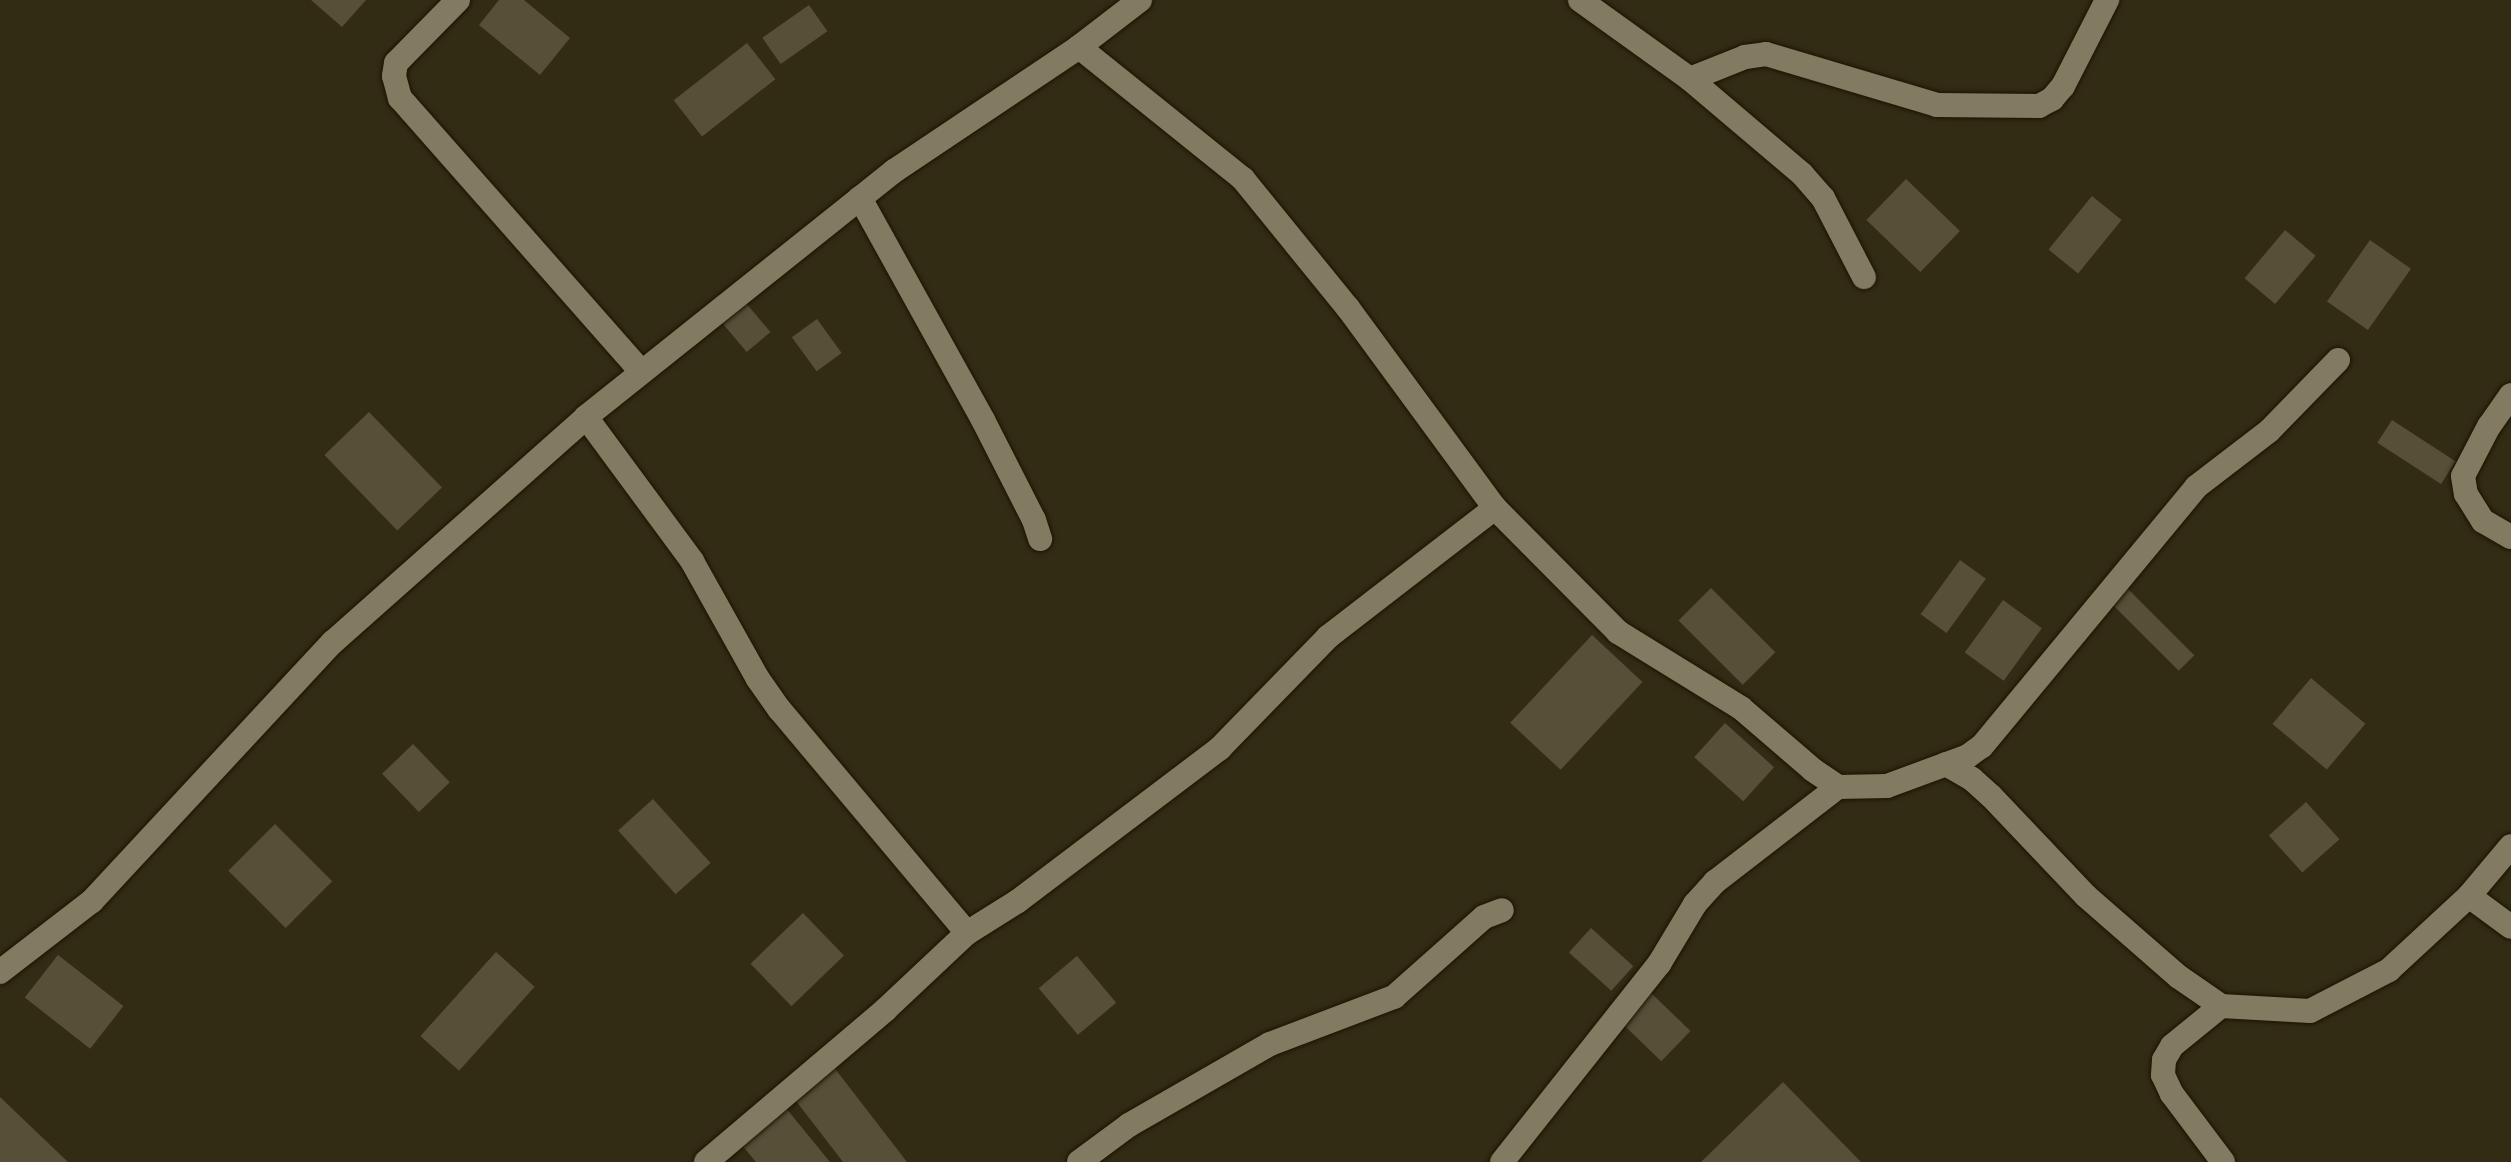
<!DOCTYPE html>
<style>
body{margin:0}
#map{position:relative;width:2511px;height:1162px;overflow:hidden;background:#332c15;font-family:"PT Sans",sans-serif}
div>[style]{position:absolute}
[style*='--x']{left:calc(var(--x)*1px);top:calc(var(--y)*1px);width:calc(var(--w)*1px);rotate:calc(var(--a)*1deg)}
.building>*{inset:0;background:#574f37;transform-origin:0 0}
.roads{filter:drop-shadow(0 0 2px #1b1400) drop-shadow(0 0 2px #1b1400)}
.minor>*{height:24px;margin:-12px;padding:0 12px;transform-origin:12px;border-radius:12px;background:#837b61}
span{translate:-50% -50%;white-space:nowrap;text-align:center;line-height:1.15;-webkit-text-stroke:8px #18150b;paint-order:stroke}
</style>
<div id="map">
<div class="building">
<div style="clip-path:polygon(311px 0,366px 0,342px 27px)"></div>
<div style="clip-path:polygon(499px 0,524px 0,570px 38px,540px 75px,479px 25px)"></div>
<div style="left:809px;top:5px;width:32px;height:57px;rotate:55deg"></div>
<div style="left:747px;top:43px;width:46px;height:93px;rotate:52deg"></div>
<div style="left:1906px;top:179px;width:75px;height:57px;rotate:44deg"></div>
<div style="left:2092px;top:196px;width:38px;height:69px;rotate:39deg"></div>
<div style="left:2285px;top:230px;width:40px;height:63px;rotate:40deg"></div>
<div style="left:2370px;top:240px;width:50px;height:75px;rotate:35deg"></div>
<div style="left:746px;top:303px;width:38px;height:31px;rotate:50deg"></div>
<div style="left:817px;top:319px;width:42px;height:31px;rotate:54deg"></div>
<div style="left:369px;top:412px;width:105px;height:62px;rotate:46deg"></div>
<div style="left:2392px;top:420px;width:76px;height:27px;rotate:33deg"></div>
<div style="left:1960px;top:560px;width:32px;height:67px;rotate:36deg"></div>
<div style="left:2125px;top:586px;width:98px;height:22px;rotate:45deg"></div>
<div style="left:1711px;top:588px;width:91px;height:46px;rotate:45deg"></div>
<div style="left:2003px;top:600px;width:48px;height:65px;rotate:36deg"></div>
<div style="left:1592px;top:635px;width:69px;height:120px;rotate:43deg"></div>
<div style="left:2311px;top:678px;width:71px;height:60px;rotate:40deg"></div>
<div style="left:1725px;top:723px;width:66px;height:46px;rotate:42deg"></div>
<div style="left:413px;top:744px;width:53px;height:43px;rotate:46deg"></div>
<div style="left:653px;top:799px;width:86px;height:47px;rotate:48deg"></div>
<div style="left:2306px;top:802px;width:50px;height:50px;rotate:48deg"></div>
<div style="left:275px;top:824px;width:81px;height:66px;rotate:45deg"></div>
<div style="left:803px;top:913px;width:59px;height:73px;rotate:46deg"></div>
<div style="left:1591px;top:928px;width:57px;height:33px;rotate:42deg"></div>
<div style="left:496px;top:952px;width:52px;height:113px;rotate:42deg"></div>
<div style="left:58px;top:955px;width:83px;height:54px;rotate:38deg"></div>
<div style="left:1077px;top:956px;width:61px;height:50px;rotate:50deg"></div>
<div style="left:1648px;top:990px;width:59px;height:42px;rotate:44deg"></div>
<div style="clip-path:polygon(833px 1066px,907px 1162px,843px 1162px,793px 1097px)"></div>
<div style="clip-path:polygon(1783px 1082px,1861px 1162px,1701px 1162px)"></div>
<div style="clip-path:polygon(0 1097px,68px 1162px,0 1162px)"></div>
<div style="clip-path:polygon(785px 1107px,830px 1162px,756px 1162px,741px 1144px)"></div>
</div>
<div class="roads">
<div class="minor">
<div style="--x:458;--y:0;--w:88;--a:134.5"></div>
<div style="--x:396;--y:63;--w:13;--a:99"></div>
<div style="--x:394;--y:76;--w:23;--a:75"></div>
<div style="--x:400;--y:98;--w:364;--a:48.6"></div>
<div style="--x:1580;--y:0;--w:135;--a:35.7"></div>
<div style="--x:1690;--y:79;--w:147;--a:40.3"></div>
<div style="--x:1802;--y:174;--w:32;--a:49"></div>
<div style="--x:1823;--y:198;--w:89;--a:62.6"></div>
<div style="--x:1079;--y:47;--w:211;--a:38.8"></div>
<div style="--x:1243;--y:179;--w:166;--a:50.9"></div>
<div style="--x:1348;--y:308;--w:248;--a:53.7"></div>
<div style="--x:1495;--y:508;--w:175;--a:45.2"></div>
<div style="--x:1618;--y:632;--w:145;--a:31.7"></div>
<div style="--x:1741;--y:708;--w:95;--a:40.7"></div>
<div style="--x:1813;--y:770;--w:30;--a:34"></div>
<div style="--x:1838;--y:787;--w:49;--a:-1.2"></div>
<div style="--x:1887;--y:786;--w:86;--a:-20.3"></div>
<div style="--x:1968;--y:756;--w:17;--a:-36"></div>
<div style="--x:1982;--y:746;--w:336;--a:-50.4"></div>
<div style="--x:2196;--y:487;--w:92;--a:-37.5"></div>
<div style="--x:2269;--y:431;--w:99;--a:-45.8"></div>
<div style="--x:1690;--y:79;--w:59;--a:-21.8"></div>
<div style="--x:1745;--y:57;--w:21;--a:-8"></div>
<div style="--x:1766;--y:54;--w:178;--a:16.6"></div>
<div style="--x:1937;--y:105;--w:102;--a:0.6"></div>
<div style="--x:2039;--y:106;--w:15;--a:-28"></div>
<div style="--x:2052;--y:99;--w:17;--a:-50"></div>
<div style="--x:2063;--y:86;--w:97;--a:-62.9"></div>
<div style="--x:860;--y:198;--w:254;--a:61"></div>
<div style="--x:983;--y:420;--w:112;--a:63"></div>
<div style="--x:1034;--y:520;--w:20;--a:72"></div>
<div style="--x:2511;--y:395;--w:38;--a:125"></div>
<div style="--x:2489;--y:426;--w:56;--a:117.5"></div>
<div style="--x:2463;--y:476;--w:18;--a:81"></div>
<div style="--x:2466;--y:494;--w:32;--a:58"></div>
<div style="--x:2483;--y:521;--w:32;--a:30"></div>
<div style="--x:586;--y:417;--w:179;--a:53.6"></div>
<div style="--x:692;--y:561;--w:135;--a:60.8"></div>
<div style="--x:758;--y:679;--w:38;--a:55"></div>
<div style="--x:780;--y:710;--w:291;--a:50"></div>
<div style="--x:1946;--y:764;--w:30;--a:30"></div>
<div style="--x:1972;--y:779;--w:25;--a:42"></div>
<div style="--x:1991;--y:796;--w:138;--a:46.5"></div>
<div style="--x:2086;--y:896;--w:123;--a:41.1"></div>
<div style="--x:2179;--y:977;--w:51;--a:34.6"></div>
<div style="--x:2221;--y:1006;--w:89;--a:3.2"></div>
<div style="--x:2310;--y:1011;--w:89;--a:-27.4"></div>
<div style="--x:2389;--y:970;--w:109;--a:-42.8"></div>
<div style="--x:2469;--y:896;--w:65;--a:-50"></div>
<div style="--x:2469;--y:896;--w:52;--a:36.4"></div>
<div style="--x:0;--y:972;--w:116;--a:-37.7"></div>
<div style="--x:92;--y:901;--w:354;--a:-47.1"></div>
<div style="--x:333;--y:642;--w:339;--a:-41.6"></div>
<div style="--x:586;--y:417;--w:394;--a:-38.6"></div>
<div style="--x:894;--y:171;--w:223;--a:-33.8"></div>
<div style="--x:1079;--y:47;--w:77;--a:-37.6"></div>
<div style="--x:2221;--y:1006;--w:63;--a:140.8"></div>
<div style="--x:2172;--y:1046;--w:16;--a:120"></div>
<div style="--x:2164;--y:1060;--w:15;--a:94"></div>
<div style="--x:2163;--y:1075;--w:21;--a:65"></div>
<div style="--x:2172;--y:1094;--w:85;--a:53.1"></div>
<div style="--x:706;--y:1162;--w:235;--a:-40.3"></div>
<div style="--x:885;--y:1010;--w:112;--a:-43.2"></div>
<div style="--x:967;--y:933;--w:60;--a:-32.1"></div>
<div style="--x:1018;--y:901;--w:253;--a:-37.1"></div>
<div style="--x:1220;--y:748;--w:155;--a:-45.8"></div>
<div style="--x:1328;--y:637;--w:211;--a:-37.7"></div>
<div style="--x:1079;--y:1162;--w:62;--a:-36.5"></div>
<div style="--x:1129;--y:1125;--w:163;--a:-29.9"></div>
<div style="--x:1270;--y:1044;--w:133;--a:-20.8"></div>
<div style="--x:1394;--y:997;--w:120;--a:-41.6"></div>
<div style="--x:1484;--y:917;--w:19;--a:-21"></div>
<div style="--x:1502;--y:1162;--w:253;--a:-51.6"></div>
<div style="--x:1659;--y:964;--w:70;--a:-59"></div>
<div style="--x:1695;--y:904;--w:30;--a:-48"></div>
<div style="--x:1715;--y:882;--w:155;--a:-37.7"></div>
</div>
</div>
</div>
